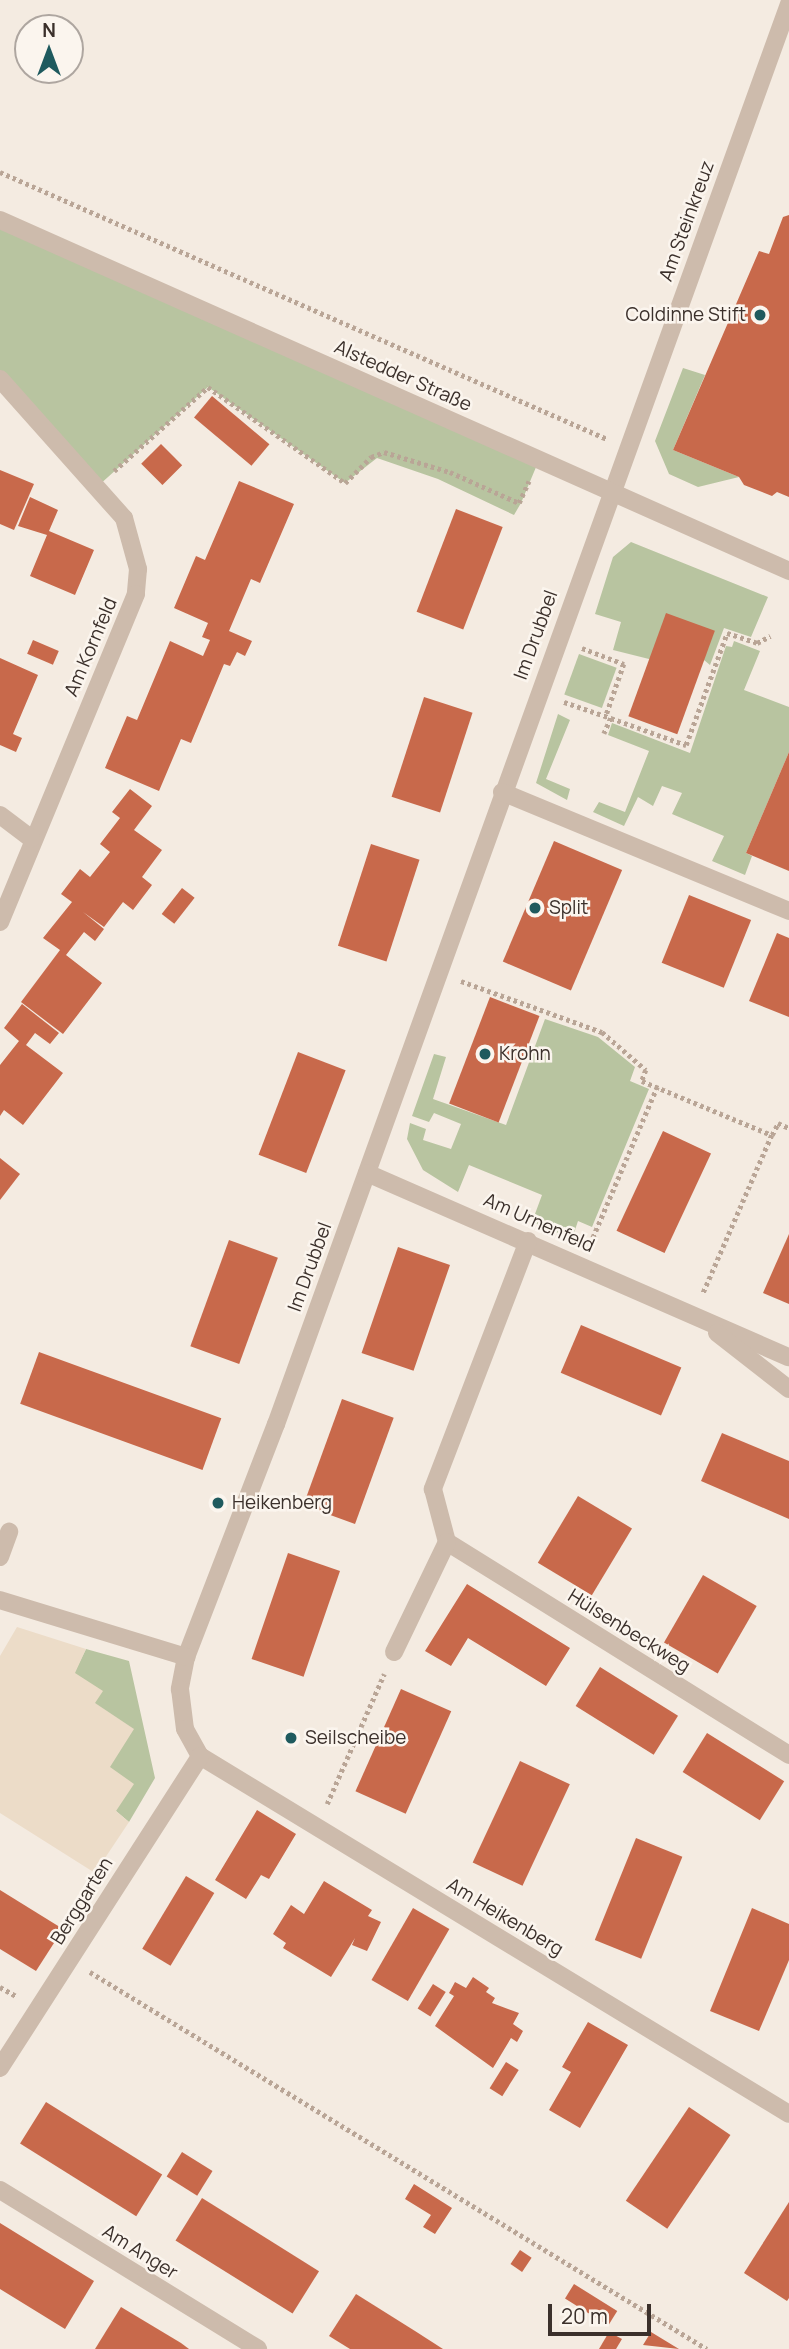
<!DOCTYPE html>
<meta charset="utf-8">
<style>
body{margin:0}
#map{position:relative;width:789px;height:2349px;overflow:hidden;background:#f4ebe1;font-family:Manrope,sans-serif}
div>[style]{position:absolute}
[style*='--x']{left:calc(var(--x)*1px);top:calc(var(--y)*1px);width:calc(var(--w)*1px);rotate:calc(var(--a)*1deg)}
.green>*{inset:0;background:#b8c4a0;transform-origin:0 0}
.plaza>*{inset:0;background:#ecdcc8}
.building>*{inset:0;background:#c8694b;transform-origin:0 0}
.path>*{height:4.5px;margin-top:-2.25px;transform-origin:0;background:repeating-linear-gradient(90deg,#b9a596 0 3.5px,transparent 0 7px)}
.minor>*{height:18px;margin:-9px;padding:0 9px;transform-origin:9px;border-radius:9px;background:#cdbbac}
.dots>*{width:19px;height:19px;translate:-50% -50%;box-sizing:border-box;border:4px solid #fbf5ee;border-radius:50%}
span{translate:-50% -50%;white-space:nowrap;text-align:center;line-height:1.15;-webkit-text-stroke:5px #fbf5ee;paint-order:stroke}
.street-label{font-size:19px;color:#3b302b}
.poi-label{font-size:19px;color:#3b302b}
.right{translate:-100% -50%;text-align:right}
.left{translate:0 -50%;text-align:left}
.north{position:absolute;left:14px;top:14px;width:70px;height:70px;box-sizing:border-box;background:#fbf5ee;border:2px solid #aea6a0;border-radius:50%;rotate:0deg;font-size:19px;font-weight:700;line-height:28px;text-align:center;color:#3b302b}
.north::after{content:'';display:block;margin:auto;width:24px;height:32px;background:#1f5a5e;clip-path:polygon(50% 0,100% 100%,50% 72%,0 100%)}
.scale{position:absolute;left:548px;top:2304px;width:103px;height:32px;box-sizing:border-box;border:4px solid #3b302b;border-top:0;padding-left:9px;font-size:21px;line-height:24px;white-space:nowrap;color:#3b302b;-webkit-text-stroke:5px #fbf5ee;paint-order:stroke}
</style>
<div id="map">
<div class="green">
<div style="clip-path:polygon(0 220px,539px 460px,521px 503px,514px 515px,438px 479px,377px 458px,345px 483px,208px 387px,98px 486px,0 379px)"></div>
<div style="clip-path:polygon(683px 368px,705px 375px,673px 450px,739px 477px,698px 487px,669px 474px,655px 441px)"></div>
<div style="clip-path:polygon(631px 542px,768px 597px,751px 637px,724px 628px,710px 665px,704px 660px,649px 659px,613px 650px,621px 622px,595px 614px,613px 557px)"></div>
<div style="clip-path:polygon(734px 641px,760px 651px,744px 690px,789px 707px,789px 752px,746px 853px,752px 856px,745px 875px,712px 861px,724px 836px,672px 814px,682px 793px,662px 786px,653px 806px,638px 797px,624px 826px,593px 812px,599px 802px,625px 812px,649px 751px,608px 735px,612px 723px,690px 753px,726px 646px,732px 647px)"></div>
<div style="left:579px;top:654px;width:40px;height:43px;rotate:20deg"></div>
<div style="clip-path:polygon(558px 714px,570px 720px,546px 779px,570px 789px,567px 800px,536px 783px)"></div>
<div style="clip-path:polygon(545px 1019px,598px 1037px,635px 1067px,630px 1081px,649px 1089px,592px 1227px,578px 1221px,572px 1239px,532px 1222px,542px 1195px,469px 1165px,458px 1192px,423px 1170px,407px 1139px,410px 1123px,426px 1129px,423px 1140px,451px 1149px,461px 1124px,434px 1113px,429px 1122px,412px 1116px,434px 1054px,446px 1057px,433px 1099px,506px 1125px)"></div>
<div style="clip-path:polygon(86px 1649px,129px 1661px,155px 1778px,129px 1822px,116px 1811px,95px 1703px,74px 1673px)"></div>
</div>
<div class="plaza">
<div style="clip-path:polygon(17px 1627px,86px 1649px,75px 1673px,103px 1691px,95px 1703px,134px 1729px,110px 1767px,134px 1784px,116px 1811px,129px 1822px,95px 1873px,0 1813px,0 1656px)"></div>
</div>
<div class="building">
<div style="clip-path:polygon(789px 215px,789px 497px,777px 492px,772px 496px,744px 485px,739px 477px,673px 450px,759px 251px,769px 254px,783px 217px)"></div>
<div style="left:212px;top:396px;width:75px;height:28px;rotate:40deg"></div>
<div style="left:161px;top:444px;width:30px;height:28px;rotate:45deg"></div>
<div style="clip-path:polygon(0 470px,34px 484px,14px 530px,0 524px)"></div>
<div style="clip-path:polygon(239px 481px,294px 504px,260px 583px,251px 579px,229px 631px,252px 641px,245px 656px,237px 652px,230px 666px,224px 664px,191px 743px,181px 739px,159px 791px,105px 768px,127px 716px,137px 720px,170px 641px,203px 656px,210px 640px,202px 637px,208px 623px,174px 608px,196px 556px,205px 560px)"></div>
<div style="clip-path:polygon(30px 497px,58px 510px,49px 531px,94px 550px,75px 595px,30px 576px,47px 535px,18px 526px)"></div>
<div style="left:456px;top:509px;width:50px;height:110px;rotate:21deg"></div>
<div style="left:666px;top:613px;width:52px;height:110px;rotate:20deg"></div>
<div style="left:33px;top:640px;width:28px;height:15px;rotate:23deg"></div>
<div style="clip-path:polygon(0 658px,38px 675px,13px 734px,22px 738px,16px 752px,0 745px)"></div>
<div style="left:424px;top:697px;width:51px;height:105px;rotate:18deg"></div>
<div style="clip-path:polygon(789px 752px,789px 871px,746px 853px)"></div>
<div style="clip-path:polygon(130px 789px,152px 806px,134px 830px,162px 850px,142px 877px,152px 885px,133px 910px,123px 902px,104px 927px,83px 912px,104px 929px,95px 941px,84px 932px,66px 955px,102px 983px,63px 1034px,21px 1002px,60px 950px,43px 938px,72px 902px,61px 894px,80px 869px,90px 877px,110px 852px,100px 844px,120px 818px,112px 812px)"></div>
<div style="left:554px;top:841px;width:74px;height:131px;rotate:23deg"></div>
<div style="left:371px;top:844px;width:51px;height:107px;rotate:18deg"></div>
<div style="left:182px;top:888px;width:16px;height:33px;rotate:38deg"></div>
<div style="left:689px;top:895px;width:67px;height:73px;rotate:22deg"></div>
<div style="clip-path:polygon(777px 933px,789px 938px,789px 1017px,749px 1001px)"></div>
<div style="left:490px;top:997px;width:53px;height:114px;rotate:21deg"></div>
<div style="clip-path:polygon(22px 1004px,59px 1033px,50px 1044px,35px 1033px,26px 1045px,63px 1073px,23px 1125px,4px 1110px,0 1116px,0 1065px,19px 1041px,4px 1028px)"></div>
<div style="left:298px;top:1052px;width:51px;height:110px;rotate:21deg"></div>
<div style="left:663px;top:1131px;width:53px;height:110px;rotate:25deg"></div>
<div style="clip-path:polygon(0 1158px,20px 1174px,0 1200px)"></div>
<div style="clip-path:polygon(789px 1234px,789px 1304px,763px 1293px)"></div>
<div style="left:229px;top:1240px;width:52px;height:113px;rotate:20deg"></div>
<div style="left:398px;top:1247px;width:55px;height:112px;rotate:19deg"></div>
<div style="left:581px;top:1325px;width:109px;height:52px;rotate:23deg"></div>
<div style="left:39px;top:1352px;width:194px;height:55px;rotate:20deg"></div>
<div style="left:342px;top:1399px;width:55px;height:113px;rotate:20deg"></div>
<div style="clip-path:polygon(722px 1433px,789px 1461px,789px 1519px,701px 1481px)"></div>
<div style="left:578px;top:1496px;width:63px;height:78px;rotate:31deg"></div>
<div style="left:288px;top:1553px;width:55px;height:112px;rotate:19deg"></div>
<div style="left:703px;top:1575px;width:62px;height:78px;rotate:30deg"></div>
<div style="clip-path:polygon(467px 1584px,570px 1648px,546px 1686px,468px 1638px,451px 1666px,425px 1651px)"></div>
<div style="left:600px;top:1667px;width:92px;height:46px;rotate:32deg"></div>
<div style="left:401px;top:1689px;width:55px;height:112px;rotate:24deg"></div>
<div style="left:707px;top:1733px;width:91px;height:46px;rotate:32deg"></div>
<div style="left:520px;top:1761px;width:55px;height:112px;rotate:25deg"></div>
<div style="clip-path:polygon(257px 1810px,296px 1834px,269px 1879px,261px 1875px,246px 1899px,215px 1880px)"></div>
<div style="left:636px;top:1838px;width:50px;height:110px;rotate:22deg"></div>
<div style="left:186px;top:1876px;width:33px;height:85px;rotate:31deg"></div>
<div style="clip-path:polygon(324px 1881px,372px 1910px,368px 1916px,381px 1922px,367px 1951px,352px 1945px,355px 1938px,331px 1977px,283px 1948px,286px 1943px,273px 1934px,291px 1905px,304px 1914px)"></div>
<div style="clip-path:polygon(0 1890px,63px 1929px,36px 1971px,0 1949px)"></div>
<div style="left:413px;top:1908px;width:42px;height:83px;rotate:30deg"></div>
<div style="clip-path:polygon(752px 1908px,789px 1924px,789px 1960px,759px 2031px,710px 2011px)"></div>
<div style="clip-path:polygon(473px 1977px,489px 1988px,486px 1992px,495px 1998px,492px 2003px,519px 2013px,513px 2024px,523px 2031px,517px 2042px,511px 2038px,493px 2068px,435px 2026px,454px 1996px,449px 1993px,455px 1982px,466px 1988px)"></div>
<div style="left:433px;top:1984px;width:15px;height:29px;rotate:32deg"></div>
<div style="clip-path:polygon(588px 2022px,628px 2045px,580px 2128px,549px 2110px,571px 2072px,562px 2067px)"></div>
<div style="left:506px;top:2062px;width:15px;height:31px;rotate:32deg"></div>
<div style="left:46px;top:2102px;width:137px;height:49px;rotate:32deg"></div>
<div style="left:689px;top:2107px;width:50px;height:113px;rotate:34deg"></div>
<div style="left:182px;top:2152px;width:36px;height:29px;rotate:32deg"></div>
<div style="clip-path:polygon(414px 2184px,452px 2208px,435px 2234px,423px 2227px,431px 2215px,405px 2199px)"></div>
<div style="left:202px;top:2198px;width:138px;height:50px;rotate:32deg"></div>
<div style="clip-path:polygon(789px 2202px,789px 2298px,787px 2301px,744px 2273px)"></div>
<div style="clip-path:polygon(0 2223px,94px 2281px,65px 2329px,0 2289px)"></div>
<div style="left:520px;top:2250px;width:14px;height:17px;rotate:34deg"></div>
<div style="left:574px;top:2284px;width:51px;height:17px;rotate:32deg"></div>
<div style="clip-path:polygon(356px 2294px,415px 2331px,443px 2349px,350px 2349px,329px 2336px)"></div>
<div style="clip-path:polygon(121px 2307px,181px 2343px,189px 2349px,95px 2349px)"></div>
<div style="clip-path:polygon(609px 2332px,622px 2339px,616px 2349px,599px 2349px)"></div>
<div style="clip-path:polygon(651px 2332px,674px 2346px,679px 2349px,643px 2345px)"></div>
</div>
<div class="path">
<div style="--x:0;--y:172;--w:663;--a:23.74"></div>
<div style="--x:114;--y:471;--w:126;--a:-41.8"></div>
<div style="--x:208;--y:387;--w:167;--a:35"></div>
<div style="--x:345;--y:483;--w:37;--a:-45"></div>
<div style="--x:371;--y:457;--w:14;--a:-21"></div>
<div style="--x:384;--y:452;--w:69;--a:16.9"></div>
<div style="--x:450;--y:472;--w:76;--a:24.2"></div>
<div style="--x:519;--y:503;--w:24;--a:-66"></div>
<div style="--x:582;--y:648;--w:45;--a:20.9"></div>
<div style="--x:624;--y:664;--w:55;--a:109.1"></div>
<div style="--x:564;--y:702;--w:50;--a:18.8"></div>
<div style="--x:611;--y:718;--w:17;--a:114"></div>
<div style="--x:611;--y:718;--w:80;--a:19.8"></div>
<div style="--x:686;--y:745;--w:119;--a:-69.9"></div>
<div style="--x:727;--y:633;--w:32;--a:18"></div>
<div style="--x:757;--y:643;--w:15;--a:-28"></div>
<div style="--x:461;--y:981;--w:150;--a:19.9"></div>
<div style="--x:602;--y:1032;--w:58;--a:40.8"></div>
<div style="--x:646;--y:1070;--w:12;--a:110"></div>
<div style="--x:642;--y:1081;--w:141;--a:22.6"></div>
<div style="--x:772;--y:1135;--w:173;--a:113.5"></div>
<div style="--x:772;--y:1135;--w:13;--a:-63"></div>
<div style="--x:778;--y:1123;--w:12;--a:24"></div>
<div style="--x:590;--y:1244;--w:171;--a:-66.9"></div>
<div style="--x:327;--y:1804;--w:142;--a:-66.3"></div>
<div style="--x:90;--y:1972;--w:723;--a:31.43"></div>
<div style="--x:0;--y:1987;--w:18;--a:29"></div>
</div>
<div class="minor">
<div style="--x:789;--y:4;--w:1510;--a:109.86"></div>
<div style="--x:276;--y:1424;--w:250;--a:111.1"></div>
<div style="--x:186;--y:1657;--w:33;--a:101"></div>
<div style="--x:180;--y:1689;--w:40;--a:82.9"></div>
<div style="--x:185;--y:1729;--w:31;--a:61"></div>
<div style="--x:200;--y:1756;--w:689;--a:31.29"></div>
<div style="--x:0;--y:220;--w:864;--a:23.98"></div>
<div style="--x:0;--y:379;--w:186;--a:48.3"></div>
<div style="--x:124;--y:518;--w:53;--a:74.6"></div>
<div style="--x:138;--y:569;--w:25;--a:95"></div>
<div style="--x:136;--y:594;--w:355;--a:112.5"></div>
<div style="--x:502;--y:792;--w:311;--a:22.5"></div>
<div style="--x:0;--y:815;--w:39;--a:37"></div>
<div style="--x:367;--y:1173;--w:460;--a:23.6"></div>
<div style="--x:528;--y:1241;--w:266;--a:111"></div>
<div style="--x:433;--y:1489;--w:55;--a:75.2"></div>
<div style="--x:447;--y:1542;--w:403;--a:31.9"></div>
<div style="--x:717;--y:1333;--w:91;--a:37.9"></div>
<div style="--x:0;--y:1557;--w:27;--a:-70"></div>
<div style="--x:0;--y:1600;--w:195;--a:17"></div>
<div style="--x:394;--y:1652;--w:122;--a:-64.3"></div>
<div style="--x:0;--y:2068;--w:371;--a:-57.3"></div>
<div style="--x:0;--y:2190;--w:303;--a:31.6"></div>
</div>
<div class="dots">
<div style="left:760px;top:315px;background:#1f5a5e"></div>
<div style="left:535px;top:908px;background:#1f5a5e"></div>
<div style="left:485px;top:1054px;background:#1f5a5e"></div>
<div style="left:218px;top:1503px;background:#1f5a5e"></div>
<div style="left:291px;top:1738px;background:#1f5a5e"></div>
</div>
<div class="street-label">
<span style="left:687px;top:221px;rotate:-70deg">Am Steinkreuz</span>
<span style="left:403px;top:376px;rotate:24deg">Alstedder Straße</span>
<span style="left:536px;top:635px;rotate:-70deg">Im Drubbel</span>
<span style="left:91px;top:647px;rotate:-67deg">Am Kornfeld</span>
<span style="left:539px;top:1223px;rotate:24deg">Am Urnenfeld</span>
<span style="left:310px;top:1267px;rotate:-70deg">Im Drubbel</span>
<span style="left:629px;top:1631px;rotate:32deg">Hülsenbeckweg</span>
<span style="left:82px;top:1901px;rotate:-58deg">Berggarten</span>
<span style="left:505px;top:1917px;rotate:31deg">Am Heikenberg</span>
<span style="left:140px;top:2252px;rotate:32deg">Am Anger</span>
</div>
<div class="poi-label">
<span class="right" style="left:746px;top:315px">Coldinne Stift</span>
<span class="left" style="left:549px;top:908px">Split</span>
<span class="left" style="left:499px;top:1054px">Krohn</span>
<span class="left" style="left:232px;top:1503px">Heikenberg</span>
<span class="left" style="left:305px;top:1738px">Seilscheibe</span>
</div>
<div class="north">N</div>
<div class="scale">20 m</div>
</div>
